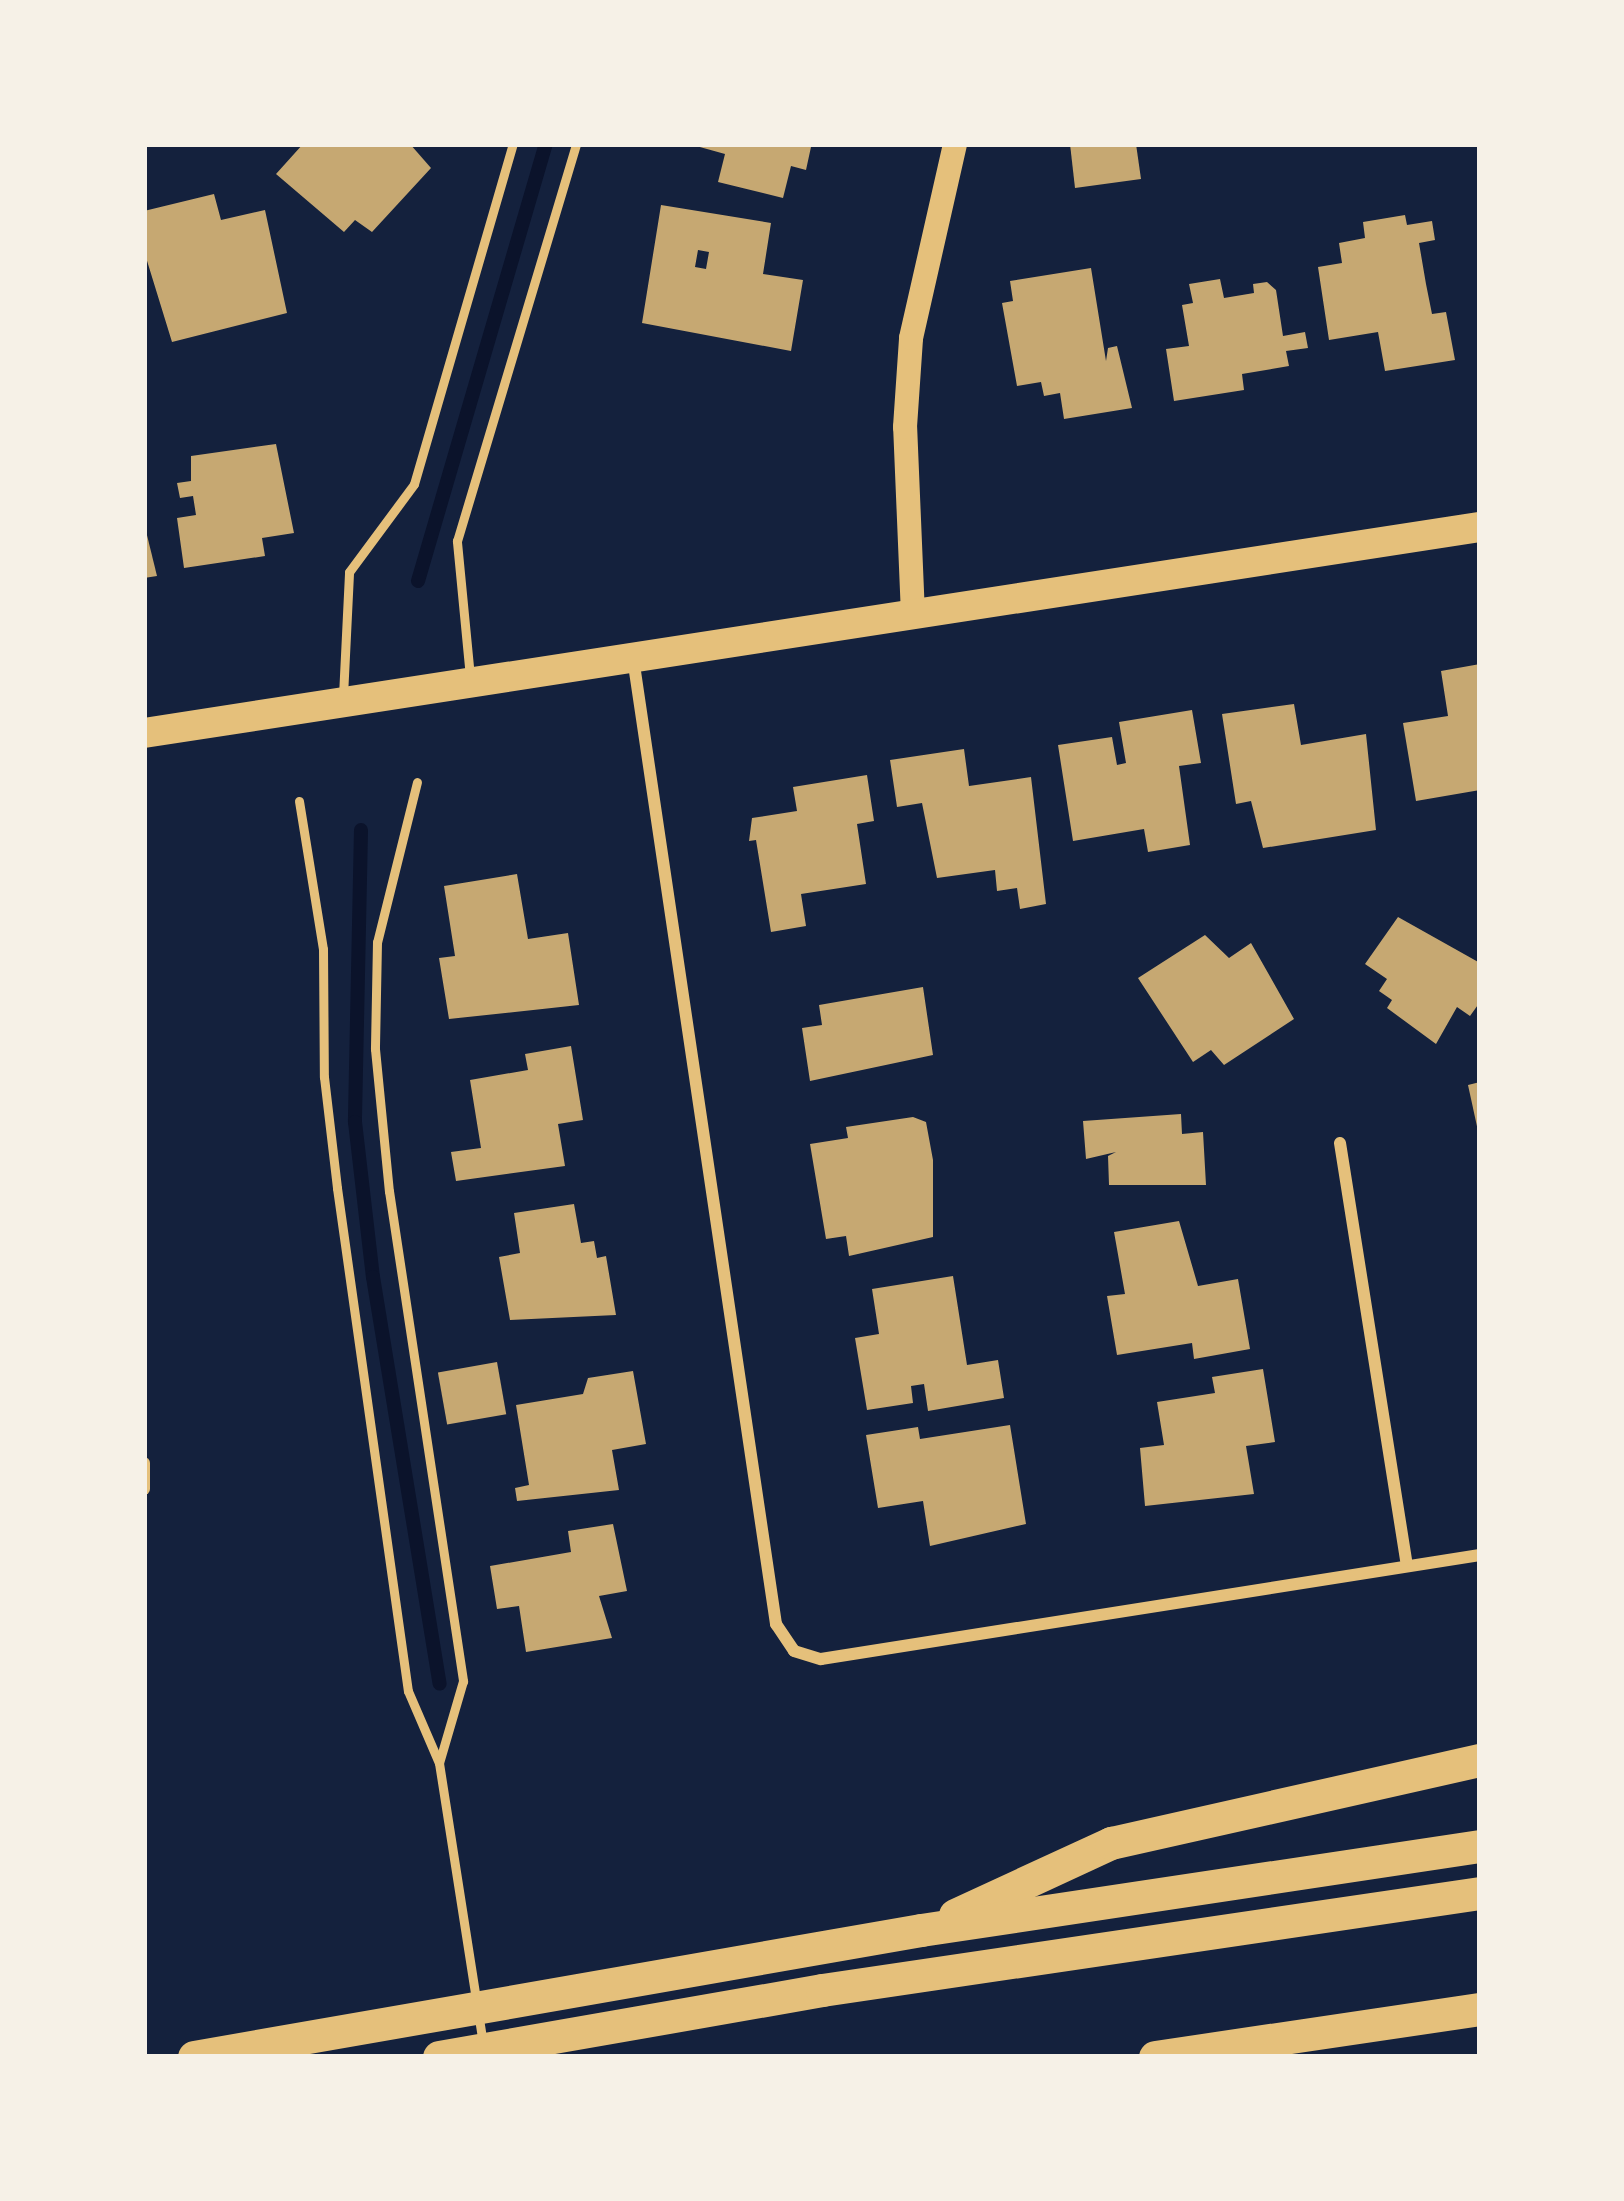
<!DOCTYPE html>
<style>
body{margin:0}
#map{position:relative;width:1624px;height:2201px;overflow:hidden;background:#14213d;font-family:"Zilla Slab",serif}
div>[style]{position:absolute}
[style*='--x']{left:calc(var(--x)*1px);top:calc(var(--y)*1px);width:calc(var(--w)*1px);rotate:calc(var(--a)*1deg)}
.stream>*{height:14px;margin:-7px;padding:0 7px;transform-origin:7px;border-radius:7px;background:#0b132b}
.building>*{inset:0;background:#c6a872;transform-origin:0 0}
.service>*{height:9px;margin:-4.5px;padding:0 4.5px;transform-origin:4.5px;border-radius:4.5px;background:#e5c07b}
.minor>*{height:12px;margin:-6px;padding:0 6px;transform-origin:6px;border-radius:6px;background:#e5c07b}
.secondary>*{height:24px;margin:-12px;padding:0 12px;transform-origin:12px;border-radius:12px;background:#e5c07b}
.primary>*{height:30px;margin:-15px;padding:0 15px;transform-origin:15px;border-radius:15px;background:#e5c07b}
.motorway>*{height:33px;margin:-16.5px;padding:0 16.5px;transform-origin:16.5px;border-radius:16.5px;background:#e5c07b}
span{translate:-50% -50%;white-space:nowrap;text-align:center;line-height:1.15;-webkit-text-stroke:9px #f6f1e7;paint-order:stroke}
.frame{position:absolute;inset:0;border:147px solid #f6f1e7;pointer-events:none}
</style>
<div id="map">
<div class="stream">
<div style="--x:418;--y:581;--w:455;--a:-73.7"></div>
<div style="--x:361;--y:830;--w:292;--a:91.2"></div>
<div style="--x:355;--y:1122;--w:156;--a:83.4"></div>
<div style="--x:373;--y:1277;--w:412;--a:80.7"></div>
</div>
<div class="building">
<div style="clip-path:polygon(303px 144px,410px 144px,431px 168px,372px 232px,355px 220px,344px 232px,276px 174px)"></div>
<div style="clip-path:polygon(689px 144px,820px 144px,811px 147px,806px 170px,791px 166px,783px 198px,718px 182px,725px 154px)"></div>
<div style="clip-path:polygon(1136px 144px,1141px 179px,1075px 188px,1070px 144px)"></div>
<div style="clip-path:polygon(214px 194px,221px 220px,265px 210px,287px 313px,172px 342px,144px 251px,144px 211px)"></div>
<div style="clip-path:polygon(evenodd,661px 205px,771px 223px,763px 274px,803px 280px,791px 351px,642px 323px,661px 205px,698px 250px,709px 252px,706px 269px,695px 267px,698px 250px)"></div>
<div style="clip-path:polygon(1405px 215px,1407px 225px,1432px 221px,1435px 240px,1419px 243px,1426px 284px,1432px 314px,1446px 312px,1455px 360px,1385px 371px,1378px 332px,1329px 340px,1318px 267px,1342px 263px,1339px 243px,1365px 238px,1363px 222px)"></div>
<div style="clip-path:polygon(1091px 268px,1106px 361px,1108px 348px,1117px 346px,1132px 408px,1064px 419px,1060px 393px,1044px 396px,1041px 382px,1017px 386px,1002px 303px,1013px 301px,1010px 281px)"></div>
<div style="clip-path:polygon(1220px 279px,1224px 298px,1254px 293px,1253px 284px,1267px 282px,1276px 290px,1283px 336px,1305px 332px,1308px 348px,1286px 351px,1289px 366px,1242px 374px,1244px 390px,1174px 401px,1166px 349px,1189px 346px,1182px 305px,1193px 303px,1189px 284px)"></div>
<div style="clip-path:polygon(276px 444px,294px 533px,262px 538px,265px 556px,184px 568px,177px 518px,196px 515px,193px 496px,180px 498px,177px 483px,191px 481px,191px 456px)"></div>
<div style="clip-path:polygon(144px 523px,157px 576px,144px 578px)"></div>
<div style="clip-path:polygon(1480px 664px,1480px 790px,1416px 801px,1403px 723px,1448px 716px,1441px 671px)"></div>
<div style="clip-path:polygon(1294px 704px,1301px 745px,1366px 734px,1376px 830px,1263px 848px,1251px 801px,1236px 804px,1222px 714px)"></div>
<div style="clip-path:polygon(1192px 710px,1201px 763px,1179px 766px,1190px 845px,1148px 852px,1144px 829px,1073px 841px,1058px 745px,1112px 737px,1117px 765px,1126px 763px,1119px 722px)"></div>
<div style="clip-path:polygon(964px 749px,969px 786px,1031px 777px,1046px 904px,1020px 909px,1017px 888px,997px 891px,995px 870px,937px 878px,922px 803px,897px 807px,890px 760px)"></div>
<div style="clip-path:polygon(867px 775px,874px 821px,857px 824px,866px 884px,801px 894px,806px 926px,771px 932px,756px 840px,749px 841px,752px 818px,797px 811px,793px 787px)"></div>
<div style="clip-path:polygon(517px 874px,528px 939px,568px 933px,579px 1005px,449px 1019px,439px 958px,455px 956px,444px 886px)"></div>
<div style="clip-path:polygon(1398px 917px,1480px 963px,1480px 1002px,1470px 1016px,1457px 1007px,1436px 1044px,1387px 1008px,1392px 1000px,1379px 991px,1387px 979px,1365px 964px)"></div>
<div style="clip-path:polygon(1205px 935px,1229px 958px,1251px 943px,1294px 1019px,1224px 1065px,1211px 1050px,1193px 1062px,1138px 978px)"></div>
<div style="clip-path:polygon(923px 987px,933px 1055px,810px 1081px,802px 1028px,822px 1025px,819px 1005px)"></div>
<div style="clip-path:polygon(571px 1046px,583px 1120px,558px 1124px,565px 1166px,456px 1181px,451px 1152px,481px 1148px,470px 1080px,528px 1070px,525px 1054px)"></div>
<div style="clip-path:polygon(1480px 1082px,1480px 1131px,1478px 1131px,1468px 1085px)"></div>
<div style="clip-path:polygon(1181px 1114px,1182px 1134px,1203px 1132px,1206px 1185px,1109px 1185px,1108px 1156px,1116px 1152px,1086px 1159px,1083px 1121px)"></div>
<div style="clip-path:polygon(913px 1117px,926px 1122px,933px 1160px,933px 1237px,849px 1256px,846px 1236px,826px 1239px,810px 1144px,848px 1138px,846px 1127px)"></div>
<div style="clip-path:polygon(574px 1204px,581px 1243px,594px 1241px,597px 1258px,606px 1256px,616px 1315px,510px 1320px,499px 1257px,520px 1253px,514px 1213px)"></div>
<div style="clip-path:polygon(1179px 1221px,1198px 1286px,1238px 1279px,1250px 1349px,1194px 1359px,1192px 1343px,1117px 1355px,1107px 1296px,1125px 1294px,1114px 1232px)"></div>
<div style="clip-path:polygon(953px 1276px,967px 1365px,998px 1360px,1004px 1398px,928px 1411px,924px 1384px,911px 1386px,913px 1403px,867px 1410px,855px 1338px,879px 1334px,872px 1289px)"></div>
<div style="left:497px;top:1362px;width:53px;height:60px;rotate:80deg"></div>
<div style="clip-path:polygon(1263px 1369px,1275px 1442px,1246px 1446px,1254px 1494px,1145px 1506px,1140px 1448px,1164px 1445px,1157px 1402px,1215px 1393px,1212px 1377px)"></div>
<div style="clip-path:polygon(633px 1371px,646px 1444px,612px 1450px,619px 1490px,517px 1501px,515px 1488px,529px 1485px,516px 1405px,583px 1394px,588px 1378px)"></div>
<div style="clip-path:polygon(1010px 1425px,1026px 1524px,930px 1546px,923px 1501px,878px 1508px,866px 1435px,918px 1427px,920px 1439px)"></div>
<div style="clip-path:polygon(613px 1524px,627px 1591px,599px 1596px,612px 1638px,526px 1652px,519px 1606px,497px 1609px,490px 1566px,571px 1552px,568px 1531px)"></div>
</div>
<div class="service">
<div style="--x:470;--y:677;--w:137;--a:-95.5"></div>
<div style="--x:457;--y:541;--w:414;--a:-73.3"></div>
<div style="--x:343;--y:696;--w:124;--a:-87.2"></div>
<div style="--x:349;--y:572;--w:109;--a:-53.5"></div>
<div style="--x:414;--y:484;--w:354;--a:-73.8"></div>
<div style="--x:417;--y:782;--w:165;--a:104"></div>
<div style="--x:377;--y:942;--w:107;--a:91.1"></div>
<div style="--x:375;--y:1049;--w:143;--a:84.4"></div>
<div style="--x:389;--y:1191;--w:496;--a:81.4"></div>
<div style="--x:463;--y:1681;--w:85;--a:106.3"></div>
<div style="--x:299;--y:801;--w:150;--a:80.8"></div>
<div style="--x:323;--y:949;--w:128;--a:89.6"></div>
<div style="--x:324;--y:1077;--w:112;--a:83.3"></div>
<div style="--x:337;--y:1188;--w:508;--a:81.97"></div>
<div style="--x:408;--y:1691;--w:78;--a:66.7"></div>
<div style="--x:439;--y:1763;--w:284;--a:81.1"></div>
</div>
<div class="minor">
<div style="--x:633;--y:658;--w:977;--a:81.58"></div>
<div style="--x:776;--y:1624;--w:32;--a:56"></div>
<div style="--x:794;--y:1651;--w:28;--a:17"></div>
<div style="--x:821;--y:1659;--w:667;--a:-8.97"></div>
<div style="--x:1340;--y:1143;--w:428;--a:81"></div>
<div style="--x:144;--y:1463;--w:26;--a:90"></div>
</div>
<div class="secondary">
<div style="--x:913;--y:615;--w:188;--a:-92.4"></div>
<div style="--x:905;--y:427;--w:89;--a:-86.1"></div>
<div style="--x:911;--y:338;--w:199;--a:-77.2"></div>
</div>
<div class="primary">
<div style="--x:144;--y:733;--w:1352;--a:-8.77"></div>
</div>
<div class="motorway">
<div style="--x:955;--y:1915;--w:172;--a:-24.8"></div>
<div style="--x:1111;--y:1843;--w:378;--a:-12.7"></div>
<div style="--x:194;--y:2057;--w:738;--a:-9.91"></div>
<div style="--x:921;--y:1930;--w:565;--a:-8.55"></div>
<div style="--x:439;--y:2057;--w:389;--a:-9.9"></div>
<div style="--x:822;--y:1990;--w:665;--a:-8.39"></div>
<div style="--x:1155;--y:2057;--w:329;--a:-8.4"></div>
</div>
<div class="frame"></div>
</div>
